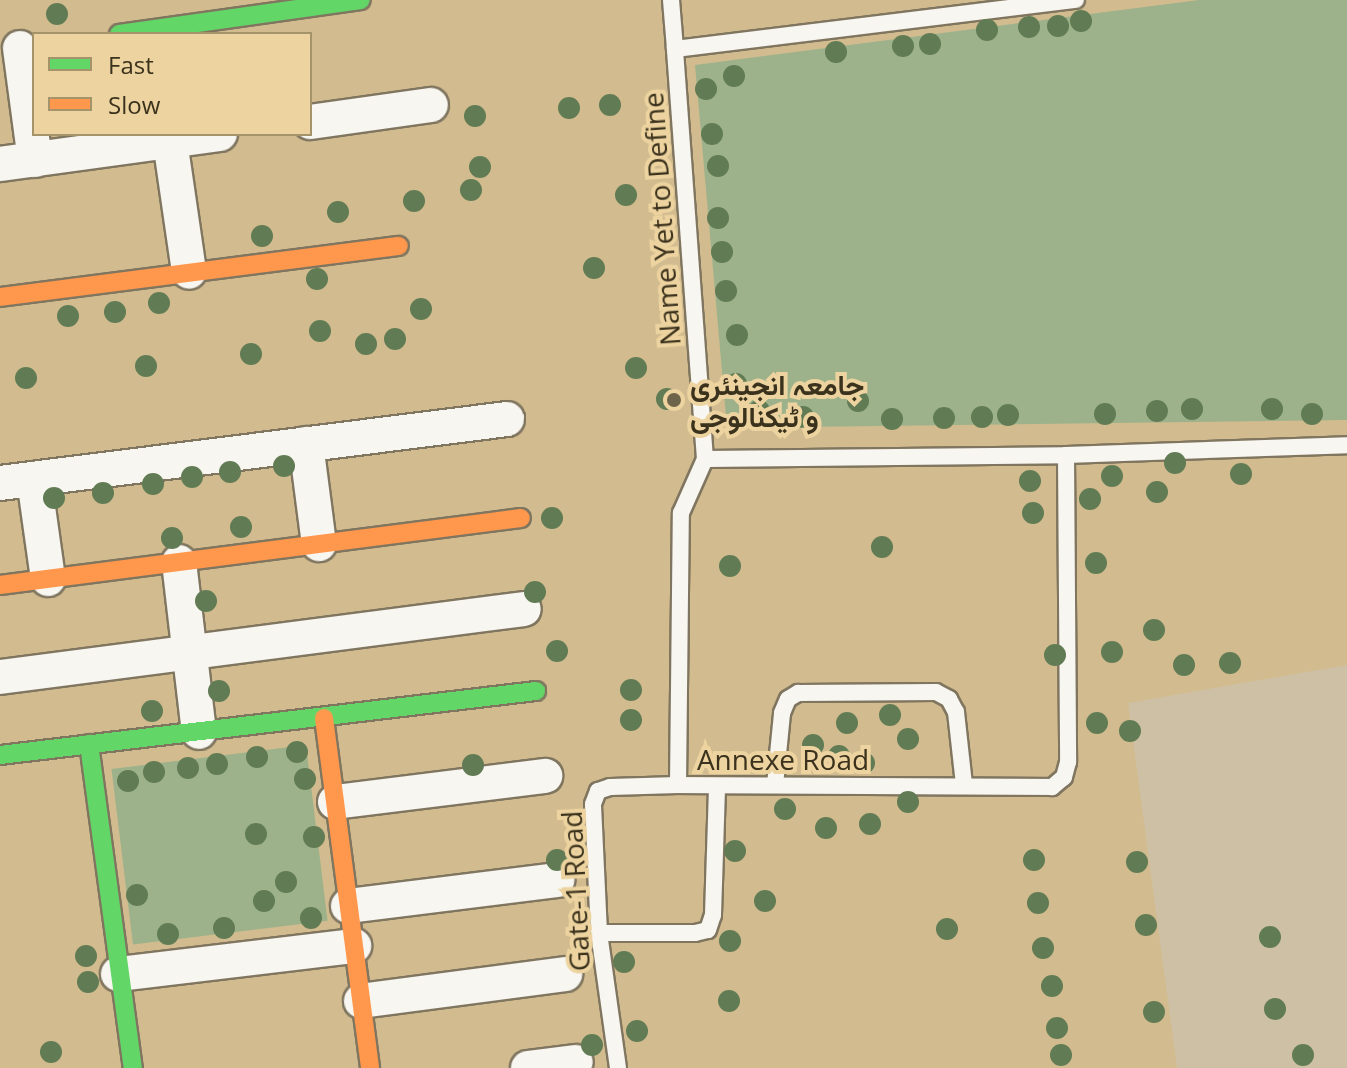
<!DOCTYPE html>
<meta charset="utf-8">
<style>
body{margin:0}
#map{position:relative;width:1347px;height:1068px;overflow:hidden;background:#cec0a4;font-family:"Open Sans",Vazirmatn,sans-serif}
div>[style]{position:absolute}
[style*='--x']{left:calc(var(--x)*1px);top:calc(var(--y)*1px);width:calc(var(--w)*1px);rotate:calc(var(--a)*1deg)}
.built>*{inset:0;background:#d2bc8f}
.green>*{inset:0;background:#9db28b;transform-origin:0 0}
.roads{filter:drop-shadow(2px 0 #807660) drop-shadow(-2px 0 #807660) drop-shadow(0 2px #807660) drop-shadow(0 -2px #807660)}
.lane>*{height:16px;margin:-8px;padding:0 8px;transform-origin:8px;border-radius:8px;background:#f8f6f1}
.street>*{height:34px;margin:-17px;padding:0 17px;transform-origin:17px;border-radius:17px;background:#f8f6f1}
.fast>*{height:18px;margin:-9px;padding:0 9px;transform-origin:9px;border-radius:9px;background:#63d668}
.slow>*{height:18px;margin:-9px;padding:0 9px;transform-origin:9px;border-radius:9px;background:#ff974d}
.trees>*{width:22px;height:22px;margin:-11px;border-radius:50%;background:#617c54}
.dots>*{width:22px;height:22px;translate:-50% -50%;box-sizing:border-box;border:4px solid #ecd39f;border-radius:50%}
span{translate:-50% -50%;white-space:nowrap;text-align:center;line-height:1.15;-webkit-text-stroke:8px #ecd39f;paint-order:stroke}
.street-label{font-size:28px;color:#3b321d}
.poi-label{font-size:28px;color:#3b321d;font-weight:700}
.left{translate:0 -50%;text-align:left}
.legend{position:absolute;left:32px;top:32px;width:280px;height:104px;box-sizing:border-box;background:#ecd39f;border:2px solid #a5936b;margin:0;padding:10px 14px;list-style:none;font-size:24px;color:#3b321d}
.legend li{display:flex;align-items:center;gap:16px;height:40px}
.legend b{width:40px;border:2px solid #a5936b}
</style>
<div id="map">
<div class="built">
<div style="clip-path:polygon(evenodd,0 0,1347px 0,1347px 665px,1128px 703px,1177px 1068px,0 1068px,0 0,34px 34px,310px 34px,310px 134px,34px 134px,34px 34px)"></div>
</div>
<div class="green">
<div style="clip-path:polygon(1199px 0,1347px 0,1347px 420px,727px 428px,695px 65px)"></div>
<div style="left:306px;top:745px;width:177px;height:196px;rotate:83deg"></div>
</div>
<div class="roads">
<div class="lane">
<div style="--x:671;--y:0;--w:49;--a:85.3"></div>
<div style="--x:1066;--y:455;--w:307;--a:89.6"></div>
<div style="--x:1068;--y:762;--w:16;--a:105"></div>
<div style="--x:1064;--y:777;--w:16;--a:140"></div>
<div style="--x:1052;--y:787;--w:374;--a:-179.7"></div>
<div style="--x:678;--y:785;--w:272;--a:-89.4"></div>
<div style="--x:681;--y:513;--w:59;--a:-66"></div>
<div style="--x:705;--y:459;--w:361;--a:-0.6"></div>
<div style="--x:1066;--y:455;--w:281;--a:-2"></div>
<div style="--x:705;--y:459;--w:411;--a:-94.2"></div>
<div style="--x:675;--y:49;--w:404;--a:-7"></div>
<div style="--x:775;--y:785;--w:72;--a:-84.4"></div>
<div style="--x:782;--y:713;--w:15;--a:-67"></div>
<div style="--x:788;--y:699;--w:12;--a:-31"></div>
<div style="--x:798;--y:693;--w:138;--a:-0.4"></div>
<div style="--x:936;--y:692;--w:15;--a:28"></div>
<div style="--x:949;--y:699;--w:15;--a:62"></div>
<div style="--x:956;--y:712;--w:73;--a:83.7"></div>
<div style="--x:599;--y:933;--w:96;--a:0"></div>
<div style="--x:695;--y:933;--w:13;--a:-13"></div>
<div style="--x:708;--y:930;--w:16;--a:-72"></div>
<div style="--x:713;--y:915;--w:129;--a:-88.2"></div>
<div style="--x:618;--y:1068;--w:136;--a:-98"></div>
<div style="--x:599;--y:933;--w:129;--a:-92.7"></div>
<div style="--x:593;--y:804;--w:14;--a:-69"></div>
<div style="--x:598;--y:791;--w:13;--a:-18"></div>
<div style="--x:610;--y:787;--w:68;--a:-1.7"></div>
</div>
<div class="street">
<div style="--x:20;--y:48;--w:113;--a:82.4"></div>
<div style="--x:310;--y:122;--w:122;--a:-8"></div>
<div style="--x:170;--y:141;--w:132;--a:81.7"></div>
<div style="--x:0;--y:164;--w:222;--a:-7.8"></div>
<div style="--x:306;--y:444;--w:101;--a:82.6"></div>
<div style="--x:34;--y:479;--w:101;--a:82"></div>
<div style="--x:0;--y:483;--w:511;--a:-7.19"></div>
<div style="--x:179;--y:562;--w:171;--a:83.3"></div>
<div style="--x:0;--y:677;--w:528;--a:-7.39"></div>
<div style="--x:335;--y:802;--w:212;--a:-7.1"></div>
<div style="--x:348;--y:906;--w:211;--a:-7.1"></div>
<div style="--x:118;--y:974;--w:238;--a:-6.8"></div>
<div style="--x:361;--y:1001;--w:206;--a:-7.5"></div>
<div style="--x:528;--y:1068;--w:48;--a:-7.1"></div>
</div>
<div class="fast">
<div style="--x:119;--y:34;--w:244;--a:-8"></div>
<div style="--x:89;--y:744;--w:327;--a:82.3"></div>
<div style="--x:0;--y:755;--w:540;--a:-6.81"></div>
</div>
<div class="slow">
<div style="--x:0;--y:297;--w:402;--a:-7.3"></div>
<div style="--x:0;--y:585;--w:525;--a:-7.33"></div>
<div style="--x:324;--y:718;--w:353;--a:82.5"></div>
</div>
</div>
<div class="trees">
<div style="left:57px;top:14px"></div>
<div style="left:1081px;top:21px"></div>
<div style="left:1058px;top:26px"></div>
<div style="left:1029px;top:27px"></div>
<div style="left:987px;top:30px"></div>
<div style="left:930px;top:44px"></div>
<div style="left:903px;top:46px"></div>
<div style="left:836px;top:52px"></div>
<div style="left:734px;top:76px"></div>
<div style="left:706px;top:89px"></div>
<div style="left:610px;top:105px"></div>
<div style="left:569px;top:108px"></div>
<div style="left:475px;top:116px"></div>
<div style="left:712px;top:134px"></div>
<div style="left:718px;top:166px"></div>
<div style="left:480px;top:167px"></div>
<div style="left:471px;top:190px"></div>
<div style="left:626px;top:195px"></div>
<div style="left:414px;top:201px"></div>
<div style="left:338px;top:212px"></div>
<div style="left:718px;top:218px"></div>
<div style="left:262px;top:236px"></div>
<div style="left:722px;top:252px"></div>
<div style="left:594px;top:268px"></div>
<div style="left:317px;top:279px"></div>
<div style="left:726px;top:291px"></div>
<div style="left:159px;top:303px"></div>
<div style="left:421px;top:309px"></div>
<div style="left:115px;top:312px"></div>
<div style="left:68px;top:316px"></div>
<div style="left:320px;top:331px"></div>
<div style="left:737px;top:335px"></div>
<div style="left:395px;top:339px"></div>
<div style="left:366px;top:344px"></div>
<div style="left:251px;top:354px"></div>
<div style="left:146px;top:366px"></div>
<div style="left:636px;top:368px"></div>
<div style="left:26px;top:378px"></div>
<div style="left:736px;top:384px"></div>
<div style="left:667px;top:399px"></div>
<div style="left:858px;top:401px"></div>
<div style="left:1192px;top:409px"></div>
<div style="left:1272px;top:409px"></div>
<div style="left:759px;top:411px"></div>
<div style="left:1157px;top:411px"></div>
<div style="left:1105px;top:414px"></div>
<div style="left:1312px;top:414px"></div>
<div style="left:1008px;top:415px"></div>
<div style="left:803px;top:417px"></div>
<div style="left:982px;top:417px"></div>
<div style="left:944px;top:418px"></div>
<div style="left:892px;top:419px"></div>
<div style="left:1175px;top:463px"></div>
<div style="left:284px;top:466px"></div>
<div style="left:230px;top:472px"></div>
<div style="left:1241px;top:474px"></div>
<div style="left:1112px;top:476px"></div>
<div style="left:192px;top:477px"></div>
<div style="left:1030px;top:481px"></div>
<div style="left:153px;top:484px"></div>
<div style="left:1157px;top:492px"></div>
<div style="left:103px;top:493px"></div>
<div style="left:54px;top:498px"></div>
<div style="left:1090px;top:499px"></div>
<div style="left:1033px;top:513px"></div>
<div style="left:552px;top:518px"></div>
<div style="left:241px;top:527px"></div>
<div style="left:172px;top:538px"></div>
<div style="left:882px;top:547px"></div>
<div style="left:1096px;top:563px"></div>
<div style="left:730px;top:566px"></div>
<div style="left:535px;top:592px"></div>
<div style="left:206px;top:601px"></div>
<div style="left:1154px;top:630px"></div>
<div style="left:557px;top:651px"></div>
<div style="left:1112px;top:652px"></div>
<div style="left:1055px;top:655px"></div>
<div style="left:1230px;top:663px"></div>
<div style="left:1184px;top:665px"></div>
<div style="left:631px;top:690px"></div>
<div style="left:219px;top:691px"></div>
<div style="left:152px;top:711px"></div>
<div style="left:890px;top:715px"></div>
<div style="left:631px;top:720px"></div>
<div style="left:847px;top:723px"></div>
<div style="left:1097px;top:723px"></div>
<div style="left:1130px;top:731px"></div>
<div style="left:908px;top:739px"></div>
<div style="left:813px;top:745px"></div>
<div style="left:297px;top:752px"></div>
<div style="left:839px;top:756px"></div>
<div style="left:257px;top:757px"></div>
<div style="left:864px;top:763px"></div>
<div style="left:217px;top:764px"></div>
<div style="left:473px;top:765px"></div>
<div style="left:188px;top:768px"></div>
<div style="left:154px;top:772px"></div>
<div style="left:305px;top:779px"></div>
<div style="left:128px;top:781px"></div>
<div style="left:908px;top:802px"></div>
<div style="left:785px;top:809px"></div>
<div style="left:870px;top:824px"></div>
<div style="left:826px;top:828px"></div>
<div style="left:256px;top:834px"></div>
<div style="left:314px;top:837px"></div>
<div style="left:735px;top:851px"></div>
<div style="left:557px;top:860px"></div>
<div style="left:1034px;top:860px"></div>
<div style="left:1137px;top:862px"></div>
<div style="left:286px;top:882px"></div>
<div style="left:137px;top:895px"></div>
<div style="left:264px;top:901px"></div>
<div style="left:765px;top:901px"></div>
<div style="left:1038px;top:903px"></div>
<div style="left:311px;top:918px"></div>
<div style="left:1146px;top:925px"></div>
<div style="left:224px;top:928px"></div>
<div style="left:947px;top:929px"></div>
<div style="left:168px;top:934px"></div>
<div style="left:1270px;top:937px"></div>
<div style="left:730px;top:941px"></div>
<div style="left:1043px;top:948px"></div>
<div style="left:86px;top:956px"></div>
<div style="left:624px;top:962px"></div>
<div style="left:88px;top:982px"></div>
<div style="left:1052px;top:986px"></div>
<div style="left:729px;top:1001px"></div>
<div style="left:1275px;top:1009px"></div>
<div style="left:1154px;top:1012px"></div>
<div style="left:1057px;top:1028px"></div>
<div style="left:637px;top:1031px"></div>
<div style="left:592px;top:1045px"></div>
<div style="left:51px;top:1052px"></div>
<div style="left:1061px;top:1055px"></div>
<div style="left:1303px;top:1055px"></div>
</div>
<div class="dots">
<div style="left:674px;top:400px;background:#6e644c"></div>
</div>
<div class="street-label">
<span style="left:661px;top:219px;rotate:-94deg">Name Yet to Define</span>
<span style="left:783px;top:759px">Annexe Road</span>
<span style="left:575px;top:891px;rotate:-93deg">Gate-1 Road</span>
</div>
<div class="poi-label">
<span class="left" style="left:690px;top:400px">جامعہ انجینئری<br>و ٹیکنالوجی</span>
</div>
<ul class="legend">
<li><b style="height:10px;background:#63d668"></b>Fast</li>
<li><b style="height:10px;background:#ff974d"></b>Slow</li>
</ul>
</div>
